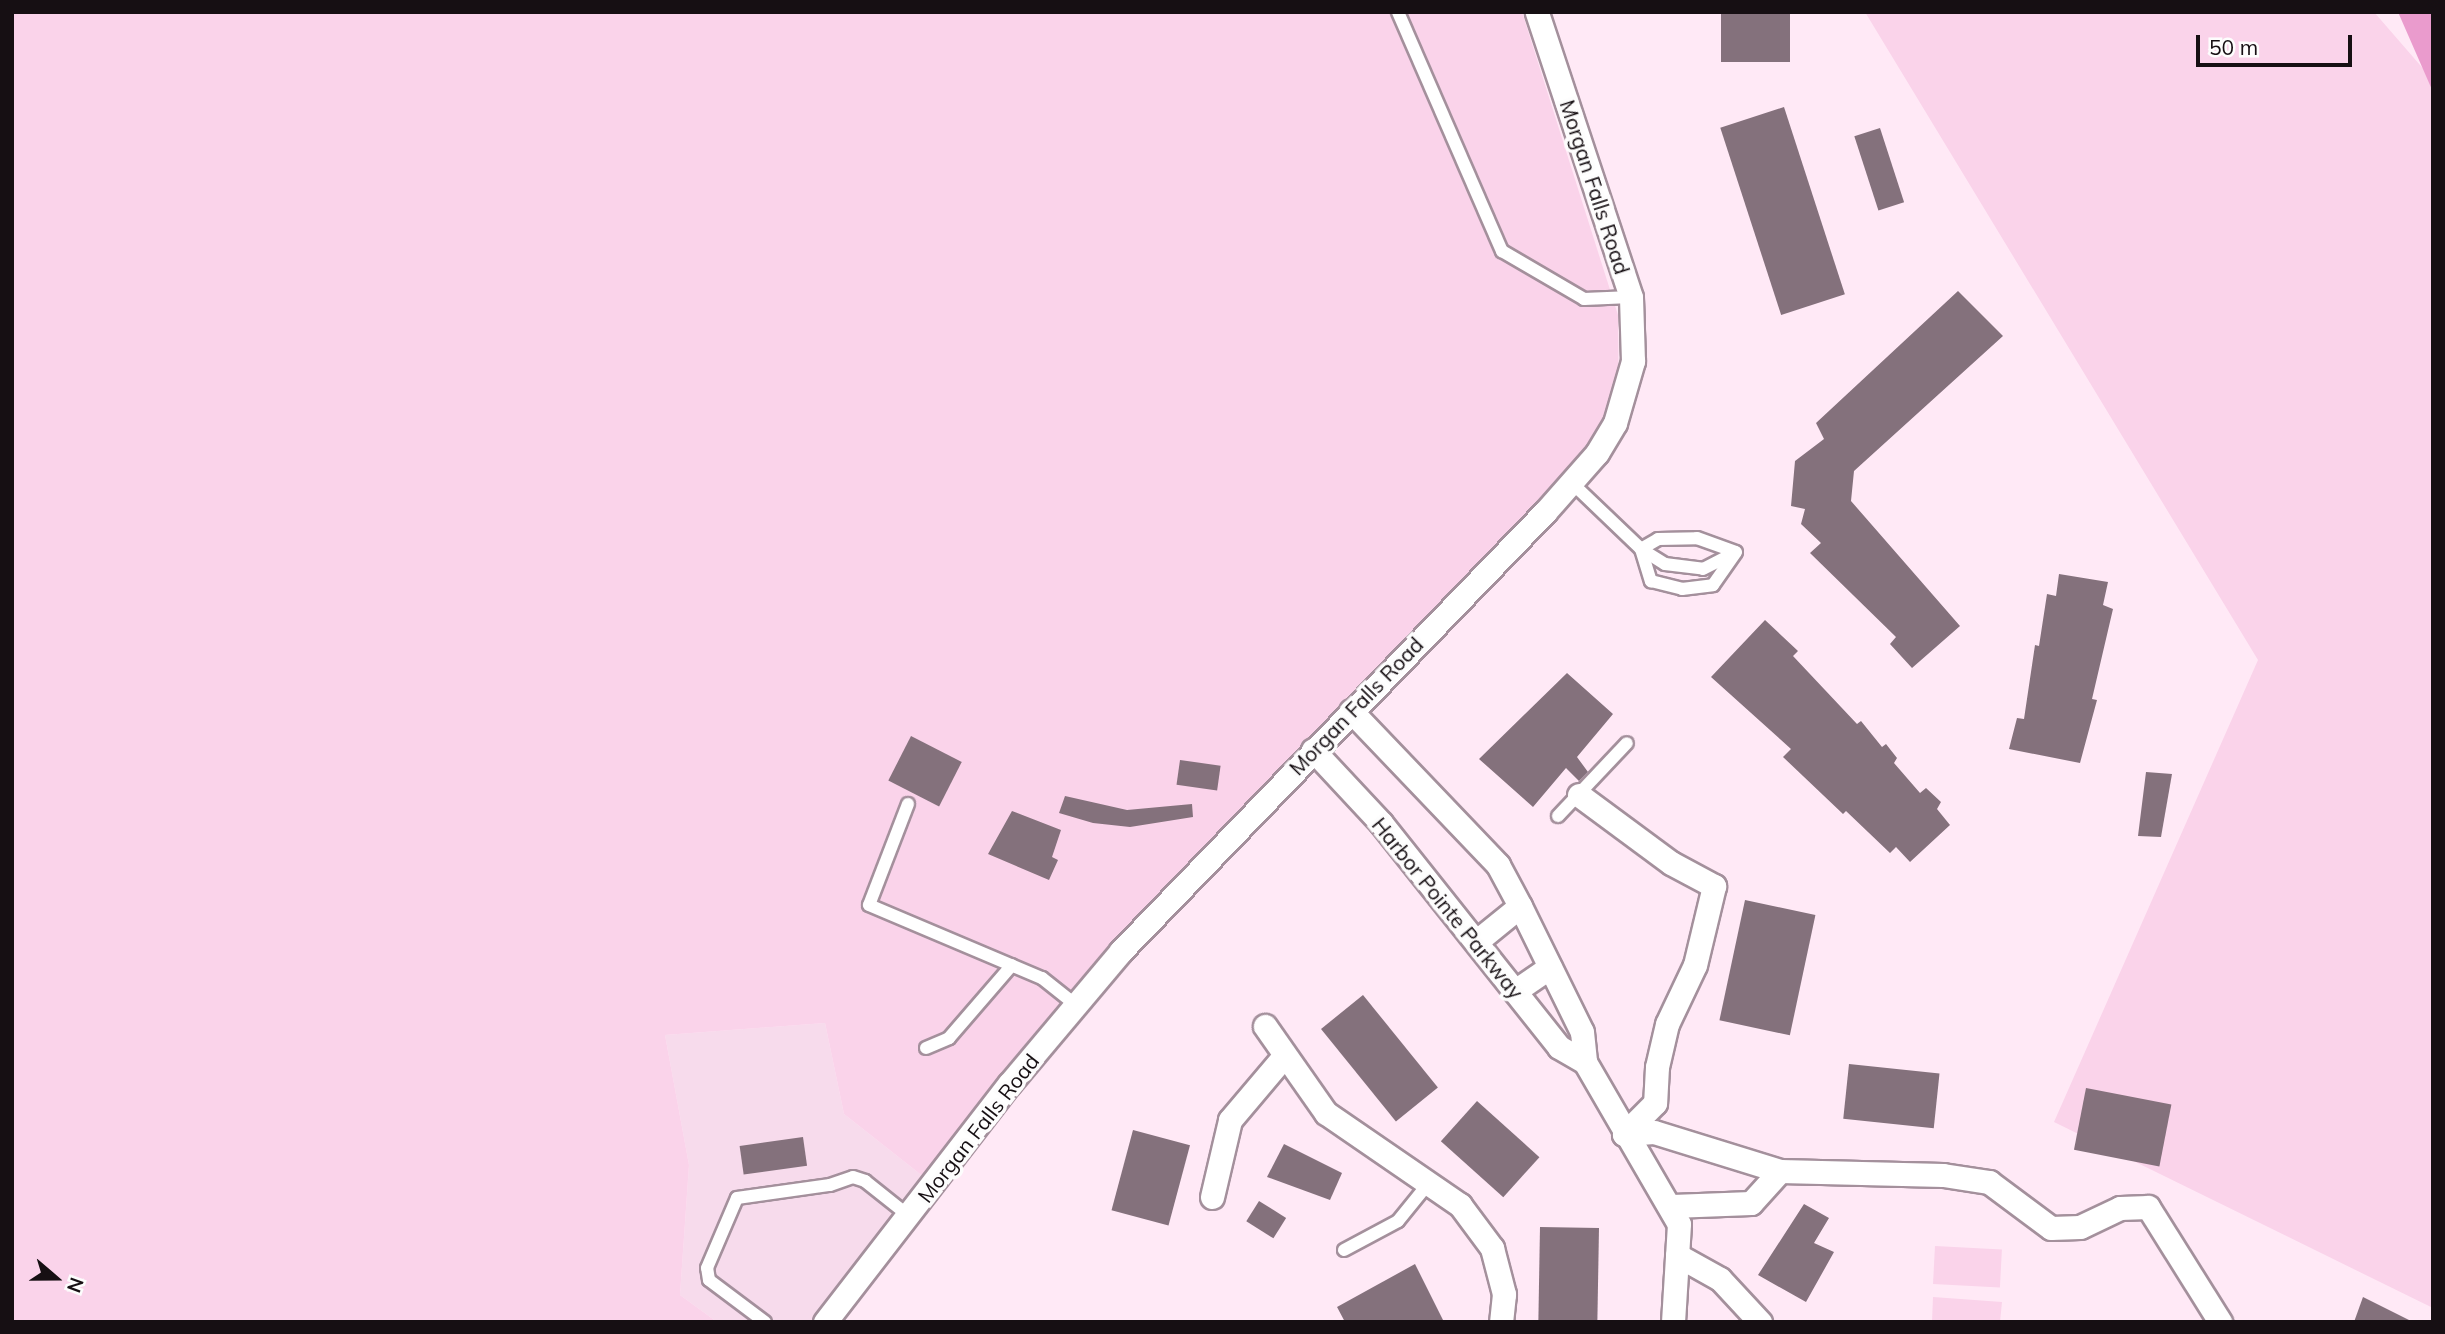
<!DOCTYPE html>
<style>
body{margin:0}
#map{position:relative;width:2445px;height:1334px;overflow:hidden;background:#ffe9f6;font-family:Mulish,sans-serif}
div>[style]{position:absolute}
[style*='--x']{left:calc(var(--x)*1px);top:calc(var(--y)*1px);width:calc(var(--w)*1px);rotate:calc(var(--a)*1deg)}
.built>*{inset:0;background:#f7dbec}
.green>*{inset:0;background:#fad3ea;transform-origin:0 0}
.water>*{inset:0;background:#ea9bcd}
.building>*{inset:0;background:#84717c;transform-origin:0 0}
.roads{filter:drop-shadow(2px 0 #a4909c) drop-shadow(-2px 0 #a4909c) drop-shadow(0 2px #a4909c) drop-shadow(0 -2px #a4909c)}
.service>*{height:12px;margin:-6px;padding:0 6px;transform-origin:6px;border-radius:6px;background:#fff}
.minor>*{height:23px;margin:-11.5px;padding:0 11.5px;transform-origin:11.5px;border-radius:11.5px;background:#fff}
span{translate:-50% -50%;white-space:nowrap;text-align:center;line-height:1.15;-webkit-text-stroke:7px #fdfdfd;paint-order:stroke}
.street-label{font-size:21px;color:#160f13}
.frame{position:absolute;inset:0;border:14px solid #160f13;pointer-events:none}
.north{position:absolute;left:21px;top:1243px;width:70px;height:70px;-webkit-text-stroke:5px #fdfdfd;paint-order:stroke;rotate:110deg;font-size:19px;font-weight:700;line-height:28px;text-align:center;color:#160f13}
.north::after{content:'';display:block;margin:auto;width:24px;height:32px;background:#160f13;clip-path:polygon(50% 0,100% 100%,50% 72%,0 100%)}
.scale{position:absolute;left:2196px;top:35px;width:156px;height:32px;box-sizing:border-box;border:4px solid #160f13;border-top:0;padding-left:9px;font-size:21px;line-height:24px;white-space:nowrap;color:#160f13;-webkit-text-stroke:5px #fdfdfd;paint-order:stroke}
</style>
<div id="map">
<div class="built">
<div style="clip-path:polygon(825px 1023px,844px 1114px,939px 1189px,836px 1322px,717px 1322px,680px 1295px,689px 1165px,665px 1035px)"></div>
</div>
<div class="green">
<div style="clip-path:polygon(12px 12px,1522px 12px,1618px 315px,1619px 431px,1206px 858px,939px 1189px,844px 1114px,825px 1023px,665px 1035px,689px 1165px,680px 1295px,717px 1322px,12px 1322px)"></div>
<div style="clip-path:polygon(1865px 12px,2374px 12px,2433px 80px,2433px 1308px,2054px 1122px,2258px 660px)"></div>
<div style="left:1935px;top:1246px;width:67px;height:38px;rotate:3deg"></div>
<div style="clip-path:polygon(1933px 1297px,2002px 1302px,2000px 1322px,1932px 1322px)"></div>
</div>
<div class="water">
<div style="clip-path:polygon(2398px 12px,2433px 12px,2433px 92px)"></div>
</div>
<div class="building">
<div style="left:1721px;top:12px;width:69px;height:50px"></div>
<div style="left:1784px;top:107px;width:197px;height:67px;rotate:72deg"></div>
<div style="left:1880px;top:128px;width:78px;height:27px;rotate:72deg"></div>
<div style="clip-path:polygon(1958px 291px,2003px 336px,1854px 471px,1851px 501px,1960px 626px,1912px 668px,1890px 644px,1896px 637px,1810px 553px,1821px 543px,1801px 524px,1805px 509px,1791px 506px,1795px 461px,1824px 439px,1816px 423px)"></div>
<div style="clip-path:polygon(2059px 574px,2108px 582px,2103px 605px,2113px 609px,2092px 699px,2097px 700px,2080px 763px,2009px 749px,2017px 718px,2024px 719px,2035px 645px,2039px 646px,2047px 594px,2056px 596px)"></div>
<div style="clip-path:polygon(1765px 620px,1798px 651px,1793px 656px,1857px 724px,1861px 721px,1882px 747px,1886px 744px,1897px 758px,1894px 763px,1920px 793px,1926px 788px,1941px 802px,1937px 809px,1950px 825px,1910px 862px,1896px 847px,1890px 853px,1846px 811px,1843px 814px,1783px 757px,1791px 749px,1711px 677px)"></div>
<div style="clip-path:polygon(1567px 673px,1613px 714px,1577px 757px,1588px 772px,1579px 781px,1566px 768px,1533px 807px,1479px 759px)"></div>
<div style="left:911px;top:736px;width:57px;height:50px;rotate:27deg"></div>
<div style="left:1180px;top:760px;width:41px;height:25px;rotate:8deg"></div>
<div style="clip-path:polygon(2146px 772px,2172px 774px,2161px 837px,2138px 836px)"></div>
<div style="clip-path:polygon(1065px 796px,1127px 810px,1192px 804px,1193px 817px,1130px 827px,1093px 823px,1059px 813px)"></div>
<div style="clip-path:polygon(1012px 811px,1061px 830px,1052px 857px,1058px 860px,1049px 880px,988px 854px)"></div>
<div style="left:1745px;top:900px;width:72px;height:123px;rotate:12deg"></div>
<div style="left:1363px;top:995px;width:119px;height:54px;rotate:51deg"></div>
<div style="left:1849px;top:1064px;width:91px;height:55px;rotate:6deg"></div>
<div style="left:2086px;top:1088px;width:87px;height:63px;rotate:11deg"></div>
<div style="left:1477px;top:1101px;width:84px;height:54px;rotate:42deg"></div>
<div style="left:1133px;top:1130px;width:59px;height:83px;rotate:15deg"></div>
<div style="left:803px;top:1137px;width:29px;height:64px;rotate:82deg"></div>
<div style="clip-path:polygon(1284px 1144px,1342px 1173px,1330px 1200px,1267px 1177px)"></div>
<div style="left:1259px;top:1201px;width:32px;height:24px;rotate:32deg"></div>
<div style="clip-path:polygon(1804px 1204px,1829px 1218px,1814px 1243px,1834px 1252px,1806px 1302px,1758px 1275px)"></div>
<div style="left:1540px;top:1227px;width:59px;height:95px;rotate:1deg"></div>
<div style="clip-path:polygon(1415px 1264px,1444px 1322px,1345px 1322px,1337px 1307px)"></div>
<div style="clip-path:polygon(2363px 1297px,2413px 1322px,2354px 1322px)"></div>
</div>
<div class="roads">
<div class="service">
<div style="--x:1398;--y:12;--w:261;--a:66.5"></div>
<div style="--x:1502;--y:251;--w:95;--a:30.3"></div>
<div style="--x:1584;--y:299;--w:47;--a:-2.4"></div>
<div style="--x:1572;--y:483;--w:95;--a:43.7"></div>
<div style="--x:1641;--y:549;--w:28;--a:32"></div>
<div style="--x:1665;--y:564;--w:38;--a:7"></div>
<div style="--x:1703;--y:569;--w:37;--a:-27"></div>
<div style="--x:1641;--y:549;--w:34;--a:73"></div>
<div style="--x:1651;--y:581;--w:32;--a:14"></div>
<div style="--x:1682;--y:589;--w:31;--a:-7"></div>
<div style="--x:1713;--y:585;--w:39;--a:-55"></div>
<div style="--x:1641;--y:549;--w:20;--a:-30"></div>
<div style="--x:1658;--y:539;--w:39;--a:-1"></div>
<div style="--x:1697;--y:538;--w:41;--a:19.7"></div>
<div style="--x:908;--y:804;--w:108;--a:111.1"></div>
<div style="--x:869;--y:905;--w:188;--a:22.9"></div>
<div style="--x:1042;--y:978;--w:43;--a:38.5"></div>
<div style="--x:1558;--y:816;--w:100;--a:-46.6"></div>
<div style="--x:926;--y:1048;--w:25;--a:-23"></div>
<div style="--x:949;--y:1038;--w:96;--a:-49.2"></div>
<div style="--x:1344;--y:1250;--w:61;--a:-28.2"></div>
<div style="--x:1398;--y:1221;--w:48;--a:-51"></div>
<div style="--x:765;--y:1322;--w:70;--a:-143.1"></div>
<div style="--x:709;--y:1280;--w:12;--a:-99"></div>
<div style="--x:707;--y:1268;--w:76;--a:-66.8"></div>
<div style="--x:737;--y:1198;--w:94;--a:-8"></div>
<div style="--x:830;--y:1185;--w:24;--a:-19"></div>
<div style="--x:853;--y:1177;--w:13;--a:18"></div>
<div style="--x:865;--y:1181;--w:56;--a:38.5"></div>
</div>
<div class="minor">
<div style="--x:1351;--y:711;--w:213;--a:46.3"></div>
<div style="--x:1498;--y:865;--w:47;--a:61.8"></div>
<div style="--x:1520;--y:906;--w:140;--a:63.8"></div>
<div style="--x:1582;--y:1032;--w:30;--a:84"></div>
<div style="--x:1585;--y:1062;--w:187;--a:59.9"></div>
<div style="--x:1679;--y:1224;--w:98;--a:93.5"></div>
<div style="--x:1313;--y:750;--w:100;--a:47"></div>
<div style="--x:1381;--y:823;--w:286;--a:51.5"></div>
<div style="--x:1559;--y:1047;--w:30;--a:30"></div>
<div style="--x:1579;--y:795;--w:114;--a:36.5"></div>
<div style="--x:1671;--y:863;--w:49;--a:28.1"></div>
<div style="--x:1714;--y:886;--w:81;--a:103.5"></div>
<div style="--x:1695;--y:965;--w:65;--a:115.4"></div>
<div style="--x:1667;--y:1024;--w:44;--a:103.1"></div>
<div style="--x:1657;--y:1067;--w:36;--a:93"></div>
<div style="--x:1655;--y:1103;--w:44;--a:135"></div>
<div style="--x:1477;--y:941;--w:55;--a:-39.1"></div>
<div style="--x:1515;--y:991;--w:42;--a:-34.4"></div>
<div style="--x:1265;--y:1026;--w:106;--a:55"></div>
<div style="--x:1326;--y:1113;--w:163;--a:34.5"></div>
<div style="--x:1460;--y:1205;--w:54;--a:53.3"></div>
<div style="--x:1492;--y:1248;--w:48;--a:75.4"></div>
<div style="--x:1504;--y:1294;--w:28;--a:96"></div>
<div style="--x:1624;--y:1134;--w:30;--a:-4"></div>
<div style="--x:1654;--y:1132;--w:132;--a:17.2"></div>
<div style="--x:1780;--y:1171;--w:163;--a:1.4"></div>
<div style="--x:1943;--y:1175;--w:47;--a:8.7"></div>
<div style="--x:1989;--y:1182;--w:77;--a:36.6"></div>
<div style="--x:2051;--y:1228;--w:29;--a:-2"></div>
<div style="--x:2080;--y:1227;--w:44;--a:-25.4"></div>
<div style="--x:2120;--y:1208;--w:28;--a:-2"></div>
<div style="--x:2148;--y:1207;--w:136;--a:57.9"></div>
<div style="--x:1212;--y:1197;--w:79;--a:-76.8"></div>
<div style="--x:1230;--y:1120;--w:84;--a:-49.8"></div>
<div style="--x:1672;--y:1206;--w:79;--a:-2.2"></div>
<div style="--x:1751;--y:1203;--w:43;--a:-47.8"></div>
<div style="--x:1677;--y:1255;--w:49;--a:29.2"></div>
<div style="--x:1720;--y:1279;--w:59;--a:47.1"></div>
<div style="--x:825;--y:1322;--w:302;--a:-52.3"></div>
<div style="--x:1010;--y:1083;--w:172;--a:-49.9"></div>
<div style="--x:1121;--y:951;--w:610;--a:-46"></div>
<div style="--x:1545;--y:512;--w:79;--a:-48.6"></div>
<div style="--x:1597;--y:453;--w:35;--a:-59"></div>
<div style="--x:1615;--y:423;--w:65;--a:-73.8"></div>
<div style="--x:1633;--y:361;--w:64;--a:-91.8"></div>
<div style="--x:1631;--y:297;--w:300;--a:-108.3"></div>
</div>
</div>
<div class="street-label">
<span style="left:1595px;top:187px;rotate:72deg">Morgan Falls Road</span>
<span style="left:1356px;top:706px;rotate:-46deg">Morgan Falls Road</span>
<span style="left:1448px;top:908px;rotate:51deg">Harbor Pointe Parkway</span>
<span style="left:978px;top:1128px;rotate:-52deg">Morgan Falls Road</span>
</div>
<div class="frame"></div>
<div class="north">N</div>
<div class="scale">50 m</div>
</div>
